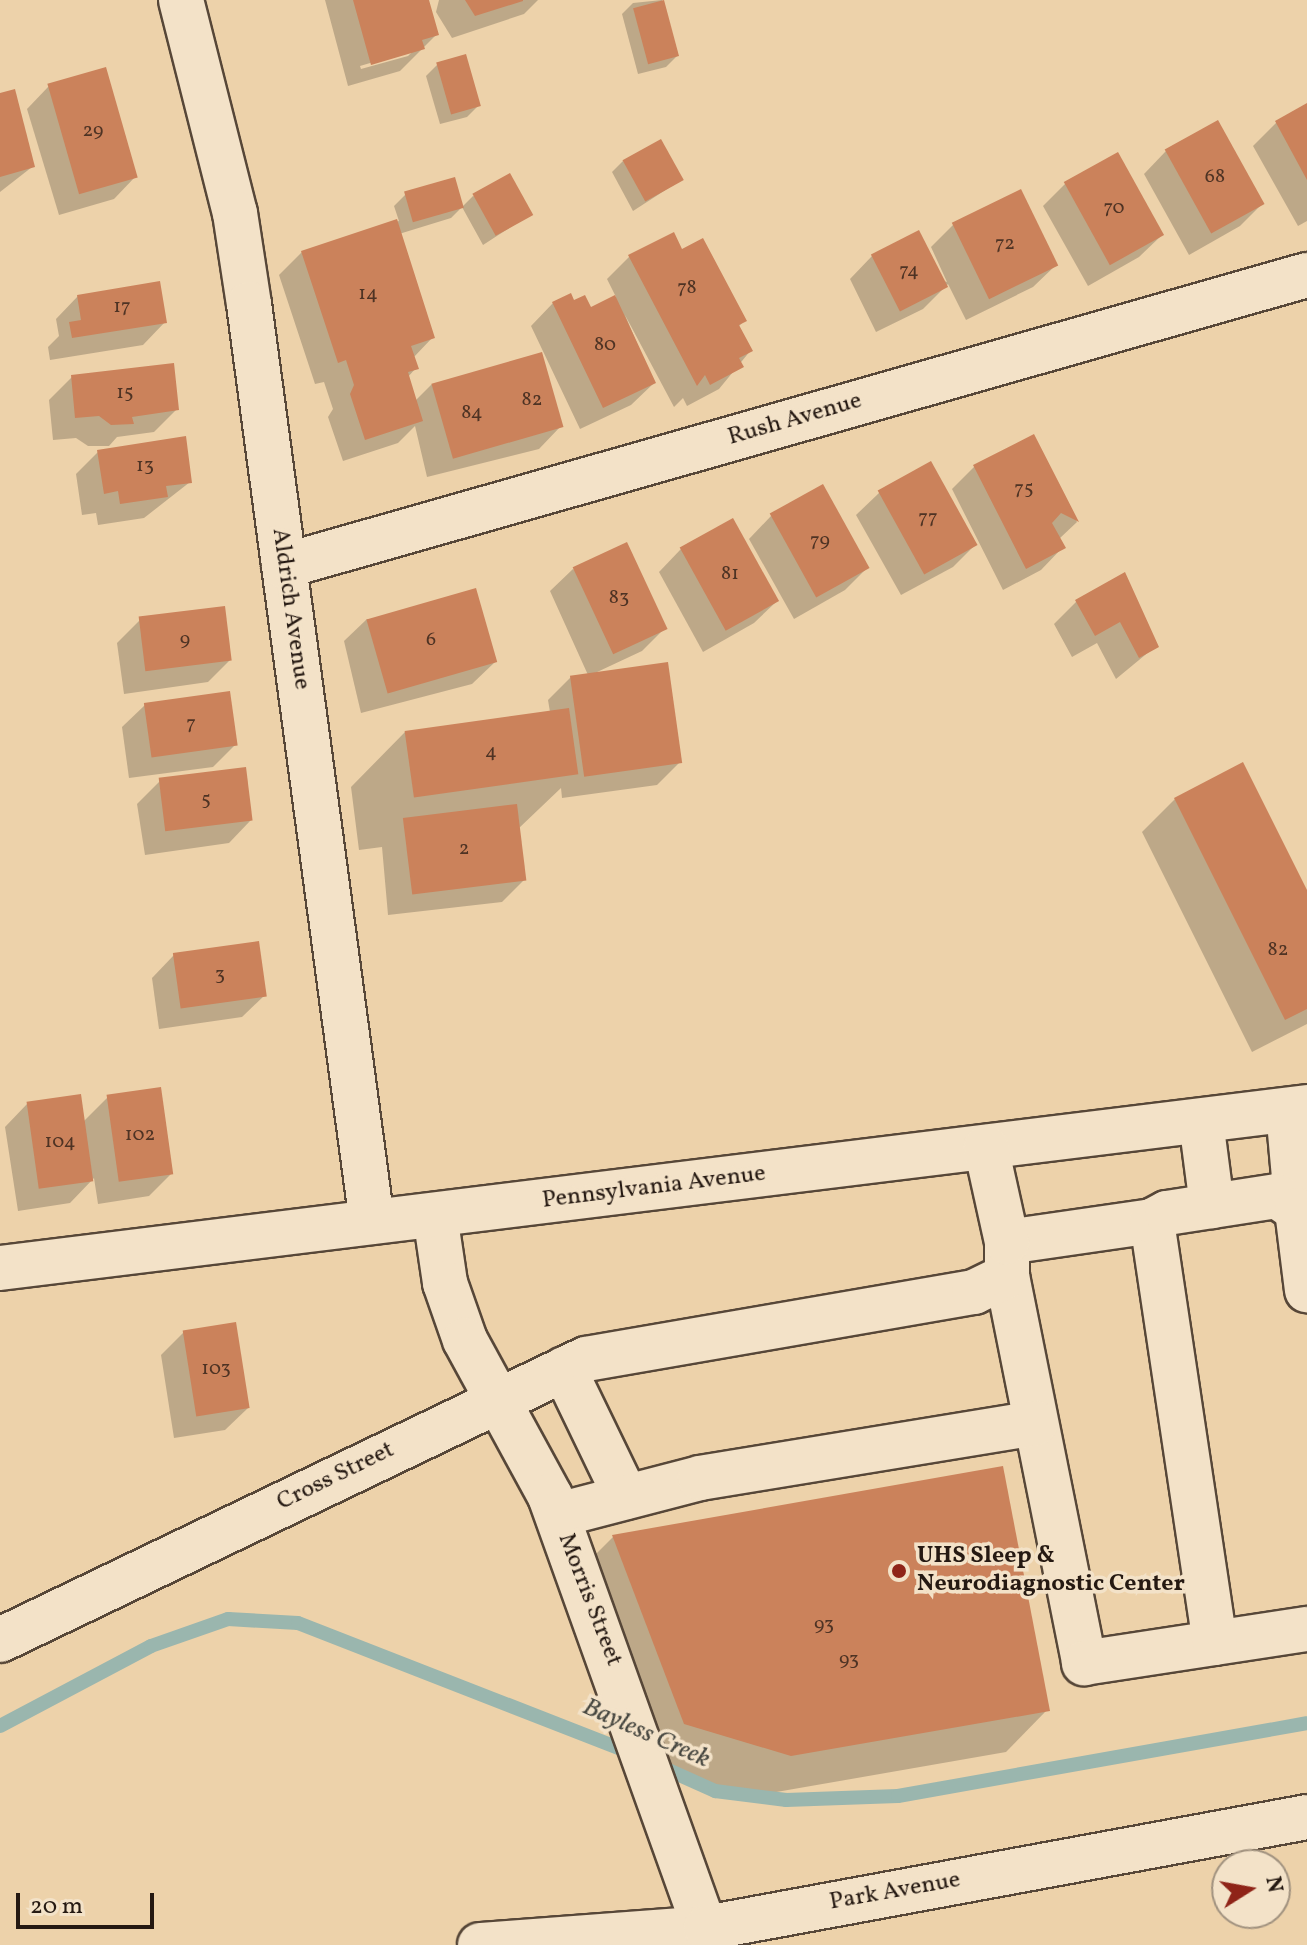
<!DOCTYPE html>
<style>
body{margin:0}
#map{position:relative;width:1307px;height:1945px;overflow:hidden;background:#edd2aa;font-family:Vollkorn,serif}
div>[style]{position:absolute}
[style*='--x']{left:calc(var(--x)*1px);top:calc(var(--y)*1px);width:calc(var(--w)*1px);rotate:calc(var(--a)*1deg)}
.shadow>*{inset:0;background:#0003}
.stream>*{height:14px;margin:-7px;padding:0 7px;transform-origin:7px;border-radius:7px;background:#9ab6ae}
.building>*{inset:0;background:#cb825b;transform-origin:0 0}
.roads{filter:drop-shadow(2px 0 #574738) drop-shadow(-2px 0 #574738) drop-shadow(0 2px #574738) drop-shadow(0 -2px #574738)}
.minor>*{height:44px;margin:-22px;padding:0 22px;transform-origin:22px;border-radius:22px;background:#f3e2c8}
.dots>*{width:22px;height:22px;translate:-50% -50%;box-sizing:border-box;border:4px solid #f3e2c8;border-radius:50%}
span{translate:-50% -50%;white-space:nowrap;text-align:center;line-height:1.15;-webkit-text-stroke:7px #f3e2c8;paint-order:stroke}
.number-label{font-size:20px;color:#4e3324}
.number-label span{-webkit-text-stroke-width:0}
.street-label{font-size:24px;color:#251912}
.poi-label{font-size:24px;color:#251912;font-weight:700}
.left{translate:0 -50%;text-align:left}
.water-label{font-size:26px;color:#484841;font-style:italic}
.north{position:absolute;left:1211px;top:1849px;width:80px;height:80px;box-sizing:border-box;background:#f3e2c8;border:2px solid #a1927f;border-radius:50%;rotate:79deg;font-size:22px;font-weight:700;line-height:32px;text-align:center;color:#251912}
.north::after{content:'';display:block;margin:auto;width:28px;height:36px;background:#8f2418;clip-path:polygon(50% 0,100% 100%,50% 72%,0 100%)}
.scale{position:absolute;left:16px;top:1893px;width:138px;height:36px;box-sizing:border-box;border:4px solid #251912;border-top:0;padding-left:10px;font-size:24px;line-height:28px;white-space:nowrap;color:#251912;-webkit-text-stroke:6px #f3e2c8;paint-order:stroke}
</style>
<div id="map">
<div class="shadow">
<div style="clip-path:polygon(evenodd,325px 0,427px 0,436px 35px,400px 71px,348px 86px,325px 0,414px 50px,408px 56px,361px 69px,360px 66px,414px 50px)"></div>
<div style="clip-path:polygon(439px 0,538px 0,524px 14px,452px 38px,436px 12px)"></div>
<div style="clip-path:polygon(662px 0,677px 56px,666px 67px,638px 74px,622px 14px,633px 3px)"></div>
<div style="clip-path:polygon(437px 65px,478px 106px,467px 117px,440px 124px,426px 76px)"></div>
<div style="clip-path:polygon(49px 86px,136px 176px,114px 199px,59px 215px,27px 109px)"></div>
<div style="clip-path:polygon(0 95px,32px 167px,0 192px)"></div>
<div style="clip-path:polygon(1307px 106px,1307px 221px,1298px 226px,1253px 146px,1276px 123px)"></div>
<div style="clip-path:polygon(1166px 151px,1262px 204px,1240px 226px,1189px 255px,1144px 174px)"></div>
<div style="clip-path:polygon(623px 161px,681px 180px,633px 211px,612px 172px)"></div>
<div style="clip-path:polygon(1066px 183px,1162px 235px,1139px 257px,1088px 286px,1043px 206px)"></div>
<div style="clip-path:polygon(405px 195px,462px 207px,473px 196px,531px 214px,483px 245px,462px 207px,451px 218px,399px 234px,433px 337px,413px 358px,416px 368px,407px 378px,415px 401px,432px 384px,561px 426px,539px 449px,427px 477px,415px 426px,398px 443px,343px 461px,328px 417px,333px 409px,324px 382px,315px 384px,279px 275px,302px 252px,399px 221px,394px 206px)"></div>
<div style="clip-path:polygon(953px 225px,1056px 265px,1033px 287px,966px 320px,948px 284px,923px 309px,876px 332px,850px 279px,872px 256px,947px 282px,931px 247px)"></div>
<div style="clip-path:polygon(682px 252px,744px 321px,738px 327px,751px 350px,719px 389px,687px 406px,683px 398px,674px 407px,625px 315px,654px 383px,631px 405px,580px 429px,531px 326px,553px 303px,590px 310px,616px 297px,607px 279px,629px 257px)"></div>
<div style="clip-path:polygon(78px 296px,165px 322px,143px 345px,50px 360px,48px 347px,59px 336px,56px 319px)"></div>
<div style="clip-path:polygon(72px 377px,177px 409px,154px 432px,117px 437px,109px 446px,88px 446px,76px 438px,53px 440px,49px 400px)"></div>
<div style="clip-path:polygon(1033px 437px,1077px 522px,1059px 539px,1063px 547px,1041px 570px,1003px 590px,952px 489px,974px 467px)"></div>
<div style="clip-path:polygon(98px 452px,190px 482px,144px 518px,98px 525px,96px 513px,82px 515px,76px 474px)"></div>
<div style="clip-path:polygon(930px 464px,975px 545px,953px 567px,901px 595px,856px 515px,879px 493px)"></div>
<div style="clip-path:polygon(771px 516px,867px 568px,845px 590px,794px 619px,749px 539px)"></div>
<div style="clip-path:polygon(681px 549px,777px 601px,754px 623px,703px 652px,659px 572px)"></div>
<div style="clip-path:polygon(573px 569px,664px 629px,642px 651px,595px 673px,680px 762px,657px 785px,562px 798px,561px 788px,518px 829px,525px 879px,502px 902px,388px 915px,382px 847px,359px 850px,351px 787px,405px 732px,550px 712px,548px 700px,571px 677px,588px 675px,550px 591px)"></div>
<div style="clip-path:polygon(1124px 575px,1156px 646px,1116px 679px,1097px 643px,1072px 657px,1054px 624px,1076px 602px)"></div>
<div style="clip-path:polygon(367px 619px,495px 662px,472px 684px,361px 713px,344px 641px)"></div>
<div style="clip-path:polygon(140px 620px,230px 660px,208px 682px,124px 694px,117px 643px)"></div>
<div style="clip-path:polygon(145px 705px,236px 744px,213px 767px,129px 778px,122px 727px)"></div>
<div style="clip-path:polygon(160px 781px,251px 820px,229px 843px,145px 855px,137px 804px)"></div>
<div style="clip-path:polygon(1175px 799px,1307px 894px,1307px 1024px,1252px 1052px,1142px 832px)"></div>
<div style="clip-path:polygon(174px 955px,265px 995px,242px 1017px,159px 1029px,152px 978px)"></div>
<div style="clip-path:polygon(108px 1097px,172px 1173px,149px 1196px,98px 1204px,94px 1178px,70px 1203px,18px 1211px,5px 1127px,27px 1104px,83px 1122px)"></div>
<div style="clip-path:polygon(184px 1332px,248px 1408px,225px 1430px,174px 1438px,161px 1355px)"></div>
<div style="clip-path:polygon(1001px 1469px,1047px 1710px,1006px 1752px,748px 1797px,643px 1765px,571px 1579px,613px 1537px)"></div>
</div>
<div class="stream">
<div style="--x:0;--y:1726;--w:171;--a:-27.9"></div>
<div style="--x:151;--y:1646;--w:82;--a:-19.3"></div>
<div style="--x:228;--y:1619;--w:70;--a:3.3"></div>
<div style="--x:298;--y:1623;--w:357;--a:21.3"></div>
<div style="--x:657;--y:1765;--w:64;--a:24.1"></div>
<div style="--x:715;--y:1791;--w:72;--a:7.2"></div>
<div style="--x:786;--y:1800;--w:112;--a:-2"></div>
<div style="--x:898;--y:1796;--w:415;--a:-10.1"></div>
</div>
<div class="building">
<div style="clip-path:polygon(353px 0,429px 0,439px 35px,422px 40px,425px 49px,371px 65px)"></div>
<div style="clip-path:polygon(465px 0,523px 0,523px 1px,475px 16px)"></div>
<div style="left:664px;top:0;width:58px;height:32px;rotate:75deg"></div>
<div style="left:466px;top:54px;width:54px;height:31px;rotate:74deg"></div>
<div style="left:106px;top:67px;width:115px;height:61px;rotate:74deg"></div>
<div style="clip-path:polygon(15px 89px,35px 167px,0 177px,0 93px)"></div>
<div style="clip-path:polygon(1307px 103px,1307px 180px,1275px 121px)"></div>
<div style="left:1218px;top:120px;width:96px;height:61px;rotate:61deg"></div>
<div style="left:661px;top:139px;width:47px;height:44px;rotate:61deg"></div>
<div style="left:1118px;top:152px;width:95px;height:62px;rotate:61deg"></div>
<div style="left:510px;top:173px;width:48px;height:43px;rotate:61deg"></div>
<div style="left:455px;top:177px;width:32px;height:53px;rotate:74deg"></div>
<div style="left:1021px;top:189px;width:85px;height:77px;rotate:64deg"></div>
<div style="clip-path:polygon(397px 219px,435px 338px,411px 346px,419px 369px,408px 372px,423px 421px,365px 440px,350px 394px,354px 385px,346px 360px,338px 363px,301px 251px)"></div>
<div style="left:919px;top:230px;width:64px;height:54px;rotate:63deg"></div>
<div style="clip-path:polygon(674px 232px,682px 249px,703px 238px,747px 321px,739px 325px,753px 351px,739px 358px,744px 367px,710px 385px,705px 375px,697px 386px,628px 255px)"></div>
<div style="clip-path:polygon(160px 281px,167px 323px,72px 338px,69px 322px,81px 320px,77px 295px)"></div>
<div style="clip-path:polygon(571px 293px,574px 300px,585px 295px,591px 307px,615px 295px,656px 383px,603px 408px,552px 302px)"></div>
<div style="left:542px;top:352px;width:78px;height:115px;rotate:74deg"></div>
<div style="clip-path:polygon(174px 363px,179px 410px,132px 417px,134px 424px,111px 425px,99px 416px,75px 418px,71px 375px)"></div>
<div style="clip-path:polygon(1034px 434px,1079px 522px,1061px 513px,1052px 523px,1066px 548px,1026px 569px,973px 465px)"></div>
<div style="clip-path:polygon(186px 436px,192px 483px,166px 486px,168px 497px,120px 504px,118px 491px,104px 494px,97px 450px)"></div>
<div style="left:931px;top:461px;width:96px;height:61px;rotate:61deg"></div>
<div style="left:823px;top:484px;width:96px;height:61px;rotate:61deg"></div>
<div style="left:733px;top:518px;width:95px;height:61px;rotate:61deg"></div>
<div style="left:627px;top:542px;width:96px;height:60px;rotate:65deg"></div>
<div style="clip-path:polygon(1125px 572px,1159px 647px,1139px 658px,1120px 622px,1095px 636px,1075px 600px)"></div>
<div style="left:476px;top:588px;width:77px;height:114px;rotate:74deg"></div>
<div style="left:225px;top:606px;width:55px;height:87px;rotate:83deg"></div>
<div style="left:668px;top:662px;width:102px;height:99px;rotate:82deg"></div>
<div style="left:230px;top:691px;width:55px;height:87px;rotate:82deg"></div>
<div style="left:569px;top:708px;width:67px;height:166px;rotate:82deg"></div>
<div style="clip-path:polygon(1243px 762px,1307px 890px,1307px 1009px,1285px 1020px,1174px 798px)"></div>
<div style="left:246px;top:767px;width:54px;height:88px;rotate:83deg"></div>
<div style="left:517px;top:804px;width:77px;height:115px;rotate:83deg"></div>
<div style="left:259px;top:941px;width:56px;height:87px;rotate:82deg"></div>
<div style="left:161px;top:1087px;width:88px;height:55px;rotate:82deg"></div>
<div style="left:81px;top:1094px;width:88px;height:55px;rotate:82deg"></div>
<div style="left:236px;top:1322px;width:87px;height:54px;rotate:81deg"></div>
<div style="clip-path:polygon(1003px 1466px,1050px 1711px,791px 1756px,684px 1724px,612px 1535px)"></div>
</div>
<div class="roads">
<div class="minor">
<div style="--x:181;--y:0;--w:220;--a:75.8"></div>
<div style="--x:235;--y:213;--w:92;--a:81.3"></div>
<div style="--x:249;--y:304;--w:926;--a:82.37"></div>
<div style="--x:284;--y:566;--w:1064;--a:-15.88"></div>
<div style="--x:1288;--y:1110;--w:100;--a:84.9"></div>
<div style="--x:1201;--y:1121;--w:86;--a:82.6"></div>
<div style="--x:435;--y:1215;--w:69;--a:81.6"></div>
<div style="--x:445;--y:1283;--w:60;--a:70.7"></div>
<div style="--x:465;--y:1340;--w:178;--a:61.4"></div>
<div style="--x:550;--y:1496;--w:477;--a:70.3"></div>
<div style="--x:1007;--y:1242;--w:147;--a:-8.2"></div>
<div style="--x:0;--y:1268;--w:1317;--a:-7.02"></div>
<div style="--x:1007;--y:1276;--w:395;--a:78.7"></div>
<div style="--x:1084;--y:1663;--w:226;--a:-8.7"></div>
<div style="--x:564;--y:1369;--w:142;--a:64.2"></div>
<div style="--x:558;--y:1515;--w:147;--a:-14.6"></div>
<div style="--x:700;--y:1478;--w:340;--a:-9.3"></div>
<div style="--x:0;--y:1640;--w:650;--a:-25.62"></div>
<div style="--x:586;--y:1359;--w:394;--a:-9.8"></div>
<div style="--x:974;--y:1292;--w:37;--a:-26"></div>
<div style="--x:1007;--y:1276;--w:34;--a:-90"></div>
<div style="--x:1007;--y:1242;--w:97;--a:-102.5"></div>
<div style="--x:1215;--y:1643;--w:427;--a:-98.5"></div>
<div style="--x:1152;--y:1221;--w:17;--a:-28"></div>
<div style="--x:1167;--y:1213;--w:111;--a:-8.8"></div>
<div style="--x:1277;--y:1196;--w:24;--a:35"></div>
<div style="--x:1297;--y:1210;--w:81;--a:82.9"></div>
<div style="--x:480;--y:1945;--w:227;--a:-4.3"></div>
<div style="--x:706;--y:1928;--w:611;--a:-10.46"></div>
</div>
</div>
<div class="dots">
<div style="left:899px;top:1571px;background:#8f2418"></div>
</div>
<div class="number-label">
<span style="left:93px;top:131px">29</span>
<span style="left:1215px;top:177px">68</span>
<span style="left:1114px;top:208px">70</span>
<span style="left:1005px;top:244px">72</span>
<span style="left:909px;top:271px">74</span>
<span style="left:687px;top:288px">78</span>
<span style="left:368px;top:294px">14</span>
<span style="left:122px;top:307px">17</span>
<span style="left:605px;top:345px">80</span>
<span style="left:125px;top:393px">15</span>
<span style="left:532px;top:400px">82</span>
<span style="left:472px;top:413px">84</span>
<span style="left:145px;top:466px">13</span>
<span style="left:1024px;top:489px">75</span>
<span style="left:928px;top:518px">77</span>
<span style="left:820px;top:541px">79</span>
<span style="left:730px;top:574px">81</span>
<span style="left:619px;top:598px">83</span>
<span style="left:185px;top:640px">9</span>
<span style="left:431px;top:640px">6</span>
<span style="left:191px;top:724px">7</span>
<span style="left:491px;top:752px">4</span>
<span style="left:206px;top:800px">5</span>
<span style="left:464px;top:849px">2</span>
<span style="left:1278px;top:950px">82</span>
<span style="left:220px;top:975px">3</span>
<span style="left:140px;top:1135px">102</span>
<span style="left:60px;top:1142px">104</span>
<span style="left:216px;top:1369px">103</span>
<span style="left:824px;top:1625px">93</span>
<span style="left:849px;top:1660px">93</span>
</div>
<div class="street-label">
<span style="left:795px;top:420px;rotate:-16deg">Rush Avenue</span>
<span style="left:290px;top:609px;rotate:82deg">Aldrich Avenue</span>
<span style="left:654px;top:1188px;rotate:-7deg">Pennsylvania Avenue</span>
<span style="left:336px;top:1477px;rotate:-26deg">Cross Street</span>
<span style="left:589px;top:1600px;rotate:69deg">Morris Street</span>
<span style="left:895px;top:1892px;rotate:-10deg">Park Avenue</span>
</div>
<div class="poi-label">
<span class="left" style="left:917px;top:1571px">UHS Sleep &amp;<br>Neurodiagnostic Center</span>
</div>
<div class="water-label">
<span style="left:646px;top:1734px;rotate:24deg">Bayless Creek</span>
</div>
<div class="north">N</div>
<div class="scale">20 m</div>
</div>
